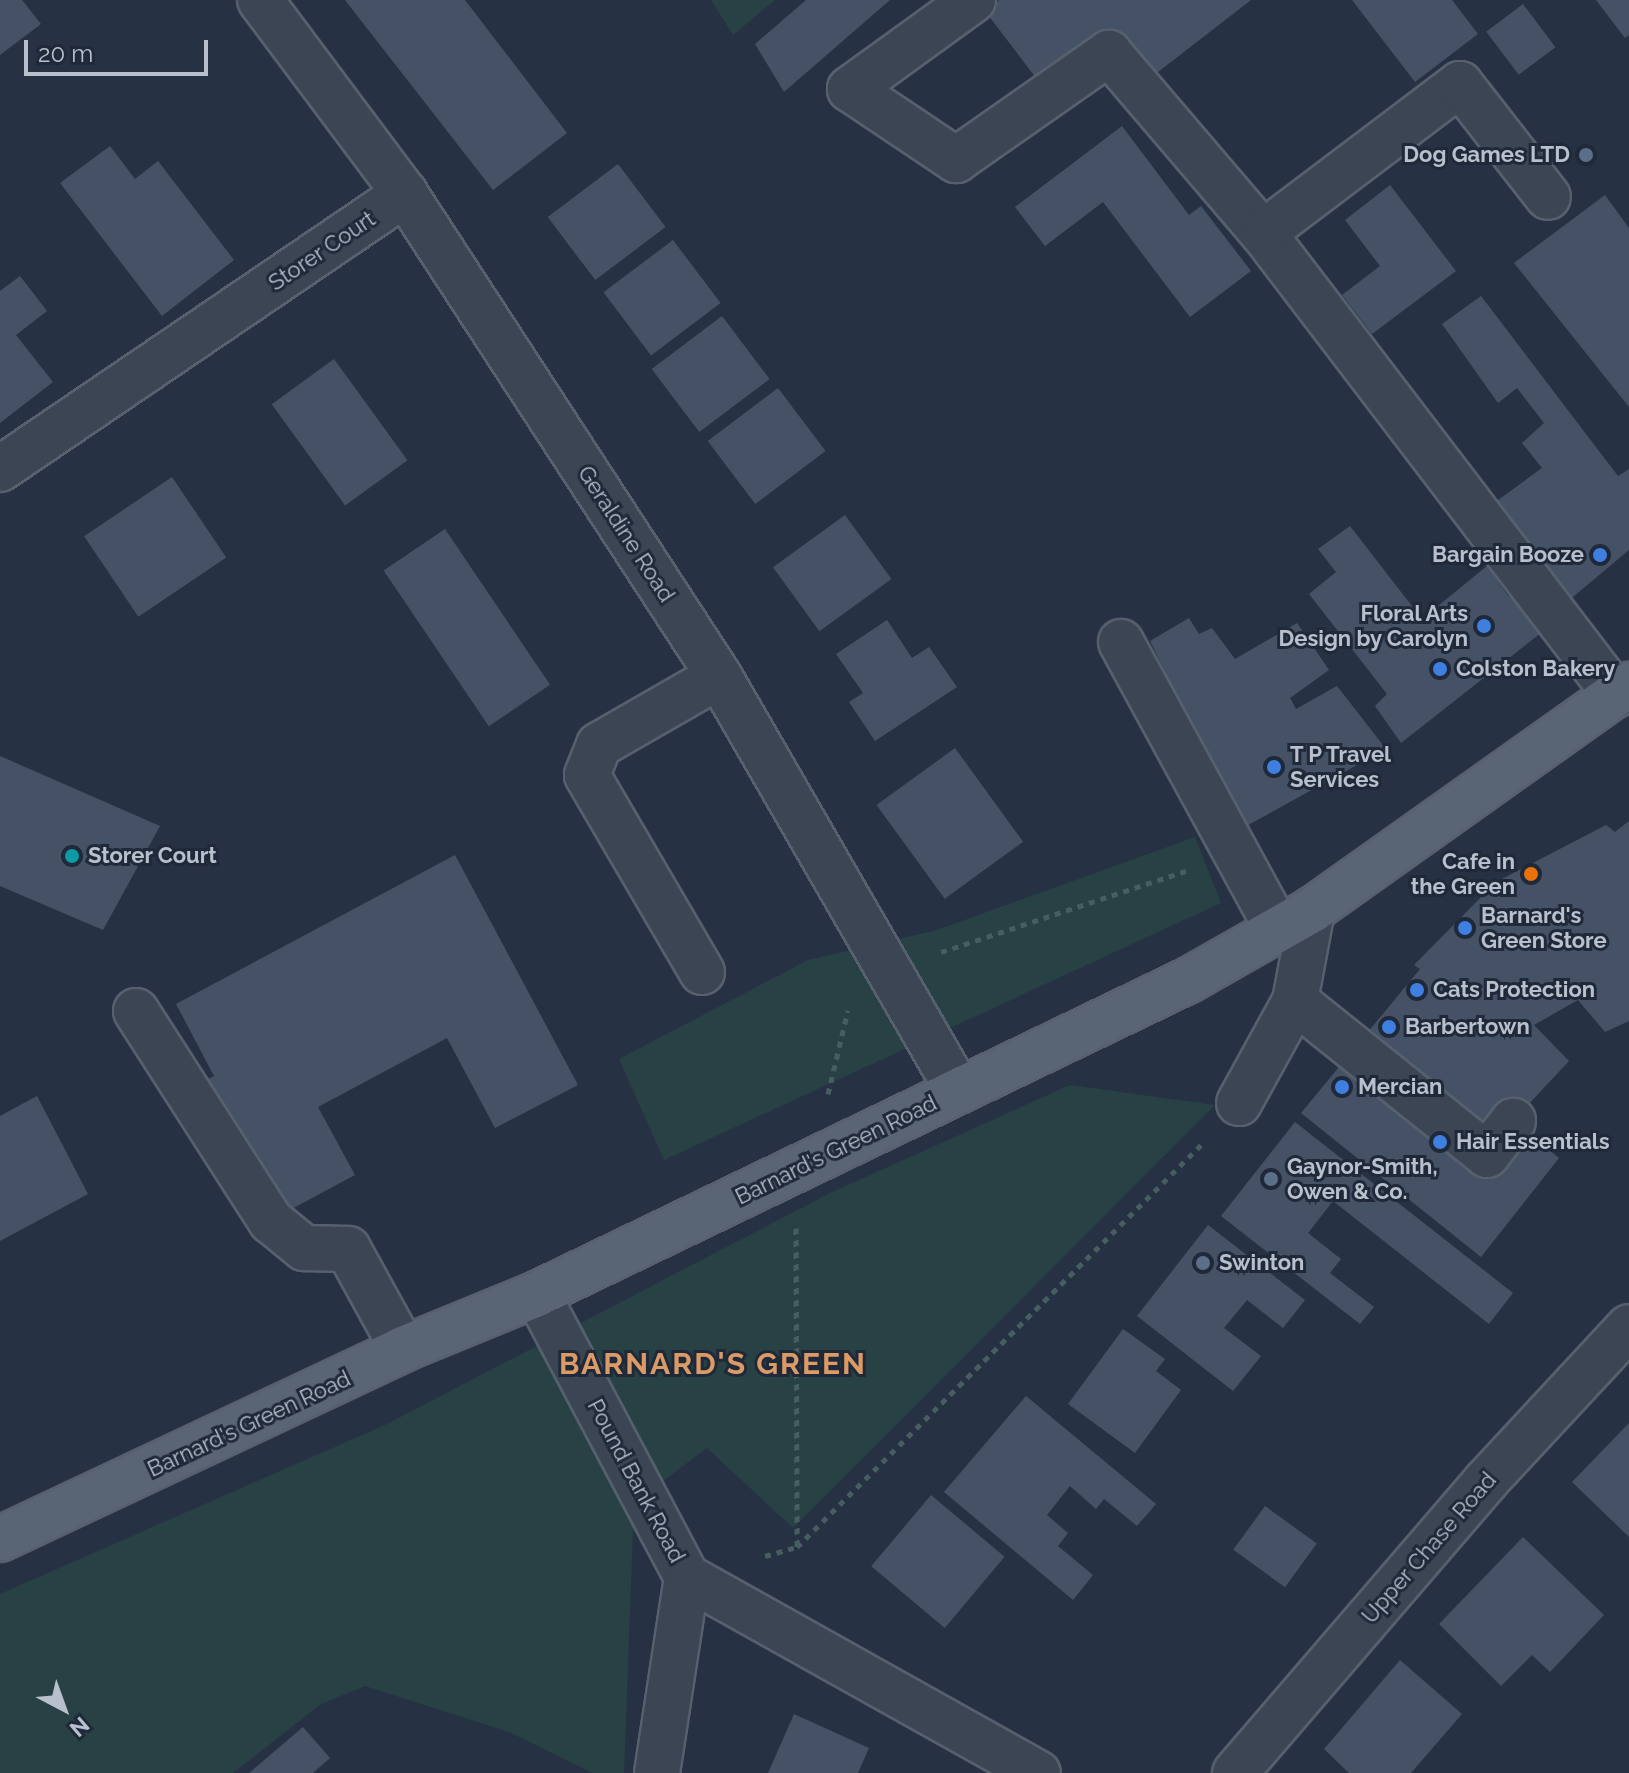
<!DOCTYPE html>
<style>
body{margin:0}
#map{position:relative;width:1629px;height:1773px;overflow:hidden;background:#263244;font-family:Raleway,sans-serif}
div>[style]{position:absolute}
[style*='--x']{left:calc(var(--x)*1px);top:calc(var(--y)*1px);width:calc(var(--w)*1px);rotate:calc(var(--a)*1deg)}
.green>*{inset:0;background:#284145}
.building>*{inset:0;background:#455266;transform-origin:0 0}
.path>*{height:5px;margin-top:-2.5px;transform-origin:0;background:repeating-linear-gradient(90deg,#475e61 0 6px,transparent 0 12px)}
.roads{filter:drop-shadow(2px 0 #56606e) drop-shadow(-2px 0 #56606e) drop-shadow(0 2px #56606e) drop-shadow(0 -2px #56606e)}
.minor>*{height:44px;margin:-22px;padding:0 22px;transform-origin:22px;border-radius:22px;background:#3b4554}
.major>*{height:44px;margin:-22px;padding:0 22px;transform-origin:22px;border-radius:22px;background:#596474}
.dots>*{width:22px;height:22px;translate:-50% -50%;box-sizing:border-box;border:4px solid #1f2939;border-radius:50%}
span{translate:-50% -50%;white-space:nowrap;text-align:center;line-height:1.15;-webkit-text-stroke:6px #1f2939;paint-order:stroke}
.poi-label{font-size:22px;color:#b8c0cd;font-weight:700}
.right{translate:-100% -50%;text-align:right}
.left{translate:0 -50%;text-align:left}
.street-label{font-size:22px;color:#b8c0cd}
.district-label{font-size:30px;color:#db9b66;font-weight:700;letter-spacing:2px}
.north{position:absolute;left:24px;top:1669px;width:80px;height:80px;-webkit-text-stroke:6px #1f2939;paint-order:stroke;rotate:139deg;font-size:22px;font-weight:700;line-height:32px;text-align:center;color:#b8c0cd}
.north::after{content:'';display:block;margin:auto;width:28px;height:36px;background:#b8c0cd;clip-path:polygon(50% 0,100% 100%,50% 72%,0 100%)}
.scale{position:absolute;left:24px;top:40px;width:184px;height:36px;box-sizing:border-box;border:4px solid #b8c0cd;border-top:0;padding-left:10px;font-size:24px;line-height:28px;white-space:nowrap;color:#b8c0cd;-webkit-text-stroke:6px #1f2939;paint-order:stroke}
</style>
<div id="map">
<div class="green">
<div style="clip-path:polygon(711px 0,775px 0,733px 35px)"></div>
<div style="clip-path:polygon(1195px 837px,1221px 903px,664px 1160px,619px 1059px,808px 960px,937px 930px)"></div>
<div style="clip-path:polygon(1070px 1085px,1215px 1105px,793px 1528px,707px 1448px,634px 1503px,624px 1773px,593px 1773px,509px 1732px,365px 1686px,321px 1704px,233px 1773px,0 1773px,0 1594px,387px 1424px,830px 1193px)"></div>
</div>
<div class="building">
<div style="clip-path:polygon(0 0,22px 0,41px 24px,0 55px)"></div>
<div style="clip-path:polygon(345px 0,465px 0,567px 133px,493px 190px)"></div>
<div style="clip-path:polygon(806px 0,890px 0,784px 92px,755px 44px)"></div>
<div style="clip-path:polygon(999px 0,1251px 0,1140px 86px,1098px 31px,1036px 78px,985px 11px)"></div>
<div style="clip-path:polygon(1352px 0,1452px 0,1478px 34px,1415px 82px)"></div>
<div style="clip-path:polygon(1596px 0,1629px 0,1629px 35px,1625px 38px)"></div>
<div style="left:1523px;top:4px;width:54px;height:46px;rotate:53deg"></div>
<div style="clip-path:polygon(1122px 126px,1189px 215px,1201px 206px,1251px 271px,1190px 317px,1103px 202px,1045px 246px,1015px 207px)"></div>
<div style="clip-path:polygon(110px 146px,135px 179px,158px 161px,234px 260px,162px 316px,60px 183px)"></div>
<div style="left:618px;top:164px;width:79px;height:88px;rotate:53deg"></div>
<div style="clip-path:polygon(1390px 185px,1456px 271px,1372px 334px,1342px 295px,1380px 266px,1345px 220px)"></div>
<div style="clip-path:polygon(1605px 195px,1629px 228px,1629px 407px,1514px 263px)"></div>
<div style="left:673px;top:240px;width:79px;height:87px;rotate:53deg"></div>
<div style="clip-path:polygon(20px 276px,47px 311px,16px 335px,53px 382px,0 423px,0 291px)"></div>
<div style="clip-path:polygon(1481px 296px,1618px 476px,1629px 469px,1629px 550px,1561px 607px,1487px 508px,1542px 468px,1522px 443px,1544px 423px,1517px 388px,1498px 403px,1442px 324px)"></div>
<div style="left:722px;top:316px;width:79px;height:88px;rotate:53deg"></div>
<div style="left:334px;top:359px;width:125px;height:77px;rotate:54deg"></div>
<div style="left:778px;top:388px;width:79px;height:88px;rotate:53deg"></div>
<div style="left:172px;top:477px;width:97px;height:106px;rotate:56deg"></div>
<div style="left:845px;top:515px;width:79px;height:89px;rotate:54deg"></div>
<div style="clip-path:polygon(1350px 526px,1422px 619px,1487px 566px,1509px 597px,1524px 590px,1551px 625px,1401px 743px,1375px 706px,1387px 694px,1309px 594px,1336px 572px,1318px 549px)"></div>
<div style="left:445px;top:529px;width:188px;height:74px;rotate:56deg"></div>
<div style="clip-path:polygon(1189px 618px,1199px 634px,1212px 628px,1235px 659px,1297px 623px,1329px 670px,1290px 698px,1296px 709px,1337px 686px,1386px 749px,1241px 829px,1150px 641px)"></div>
<div style="clip-path:polygon(887px 620px,912px 658px,929px 647px,957px 687px,875px 741px,849px 702px,863px 693px,836px 654px)"></div>
<div style="left:955px;top:748px;width:116px;height:97px;rotate:54deg"></div>
<div style="clip-path:polygon(0 756px,160px 826px,103px 930px,0 886px)"></div>
<div style="clip-path:polygon(1629px 821px,1629px 1021px,1605px 1032px,1578px 1000px,1534px 1025px,1569px 1061px,1513px 1121px,1559px 1158px,1481px 1257px,1301px 1113px,1420px 969px,1414px 965px,1496px 882px,1606px 825px,1615px 832px)"></div>
<div style="clip-path:polygon(455px 855px,578px 1085px,495px 1128px,447px 1038px,318px 1107px,355px 1175px,284px 1213px,200px 1083px,214px 1076px,176px 1004px)"></div>
<div style="clip-path:polygon(37px 1096px,88px 1194px,0 1241px,0 1116px)"></div>
<div style="clip-path:polygon(1295px 1122px,1513px 1293px,1489px 1324px,1333px 1201px,1308px 1233px,1341px 1259px,1330px 1273px,1374px 1307px,1360px 1324px,1221px 1216px)"></div>
<div style="clip-path:polygon(1208px 1225px,1305px 1300px,1283px 1328px,1247px 1300px,1224px 1328px,1261px 1356px,1233px 1391px,1137px 1316px)"></div>
<div style="clip-path:polygon(1123px 1329px,1165px 1359px,1156px 1371px,1181px 1390px,1135px 1453px,1068px 1404px)"></div>
<div style="clip-path:polygon(1026px 1396px,1156px 1504px,1137px 1526px,1104px 1499px,1096px 1509px,1070px 1486px,1047px 1515px,1068px 1533px,1058px 1546px,1093px 1575px,1073px 1600px,944px 1492px)"></div>
<div style="clip-path:polygon(1629px 1423px,1629px 1537px,1572px 1482px)"></div>
<div style="left:931px;top:1495px;width:96px;height:93px;rotate:40deg"></div>
<div style="left:1265px;top:1506px;width:64px;height:54px;rotate:36deg"></div>
<div style="clip-path:polygon(1523px 1537px,1604px 1615px,1550px 1672px,1532px 1655px,1501px 1686px,1439px 1624px)"></div>
<div style="clip-path:polygon(1400px 1660px,1462px 1714px,1411px 1773px,1349px 1773px,1324px 1749px)"></div>
<div style="clip-path:polygon(794px 1714px,869px 1748px,858px 1773px,768px 1773px)"></div>
<div style="clip-path:polygon(303px 1727px,330px 1758px,313px 1773px,249px 1773px)"></div>
</div>
<div class="path">
<div style="--x:941;--y:952;--w:258;--a:-18.3"></div>
<div style="--x:828;--y:1094;--w:86;--a:-76.6"></div>
<div style="--x:796;--y:1228;--w:319;--a:89.8"></div>
<div style="--x:765;--y:1556;--w:33;--a:-16"></div>
<div style="--x:797;--y:1547;--w:573;--a:-44.86"></div>
</div>
<div class="roads">
<div class="minor">
<div style="--x:260;--y:0;--w:242;--a:53.2"></div>
<div style="--x:405;--y:194;--w:575;--a:56.92"></div>
<div style="--x:719;--y:676;--w:478;--a:60"></div>
<div style="--x:973;--y:0;--w:152;--a:144.1"></div>
<div style="--x:850;--y:89;--w:128;--a:33.8"></div>
<div style="--x:956;--y:160;--w:187;--a:-35"></div>
<div style="--x:1109;--y:53;--w:237;--a:49.5"></div>
<div style="--x:1263;--y:233;--w:581;--a:52.62"></div>
<div style="--x:1263;--y:233;--w:247;--a:-37.1"></div>
<div style="--x:1460;--y:84;--w:143;--a:52.1"></div>
<div style="--x:0;--y:469;--w:490;--a:-34.2"></div>
<div style="--x:1121;--y:642;--w:328;--a:61.4"></div>
<div style="--x:702;--y:972;--w:228;--a:-120.3"></div>
<div style="--x:587;--y:775;--w:32;--a:-68"></div>
<div style="--x:599;--y:745;--w:138;--a:-29.9"></div>
<div style="--x:1295;--y:1001;--w:246;--a:38.7"></div>
<div style="--x:1487;--y:1155;--w:43;--a:-52.6"></div>
<div style="--x:136;--y:1011;--w:250;--a:57.3"></div>
<div style="--x:271;--y:1221;--w:43;--a:39.3"></div>
<div style="--x:304;--y:1248;--w:44;--a:1.3"></div>
<div style="--x:348;--y:1249;--w:114;--a:61.2"></div>
<div style="--x:1239;--y:1103;--w:116;--a:-61.2"></div>
<div style="--x:1295;--y:1001;--w:93;--a:-79.4"></div>
<div style="--x:537;--y:1294;--w:320;--a:62.1"></div>
<div style="--x:687;--y:1577;--w:198;--a:98.7"></div>
<div style="--x:687;--y:1577;--w:402;--a:29.2"></div>
<div style="--x:1235;--y:1773;--w:385;--a:-49.3"></div>
<div style="--x:1486;--y:1481;--w:210;--a:-47.1"></div>
</div>
<div class="major">
<div style="--x:0;--y:1539;--w:446;--a:-25.2"></div>
<div style="--x:403;--y:1349;--w:145;--a:-22.3"></div>
<div style="--x:537;--y:1294;--w:724;--a:-25.72"></div>
<div style="--x:1189;--y:980;--w:142;--a:-29.6"></div>
<div style="--x:1312;--y:910;--w:389;--a:-35.4"></div>
</div>
</div>
<div class="dots">
<div style="left:1586px;top:155px;background:#5c6f8a"></div>
<div style="left:1600px;top:555px;background:#3f7fe0"></div>
<div style="left:1484px;top:626px;background:#3f7fe0"></div>
<div style="left:1440px;top:669px;background:#3f7fe0"></div>
<div style="left:1274px;top:767px;background:#3f7fe0"></div>
<div style="left:72px;top:856px;background:#0f9aa8"></div>
<div style="left:1531px;top:874px;background:#e8710a"></div>
<div style="left:1465px;top:928px;background:#3f7fe0"></div>
<div style="left:1417px;top:990px;background:#3f7fe0"></div>
<div style="left:1389px;top:1027px;background:#3f7fe0"></div>
<div style="left:1342px;top:1087px;background:#3f7fe0"></div>
<div style="left:1440px;top:1142px;background:#3f7fe0"></div>
<div style="left:1271px;top:1179px;background:#5c6f8a"></div>
<div style="left:1203px;top:1263px;background:#5c6f8a"></div>
</div>
<div class="poi-label">
<span class="right" style="left:1570px;top:155px">Dog Games LTD</span>
<span class="right" style="left:1584px;top:555px">Bargain Booze</span>
<span class="right" style="left:1468px;top:626px">Floral Arts<br>Design by Carolyn</span>
<span class="left" style="left:1456px;top:669px">Colston Bakery</span>
<span class="left" style="left:1290px;top:767px">T P Travel<br>Services</span>
<span class="left" style="left:88px;top:856px">Storer Court</span>
<span class="right" style="left:1515px;top:874px">Cafe in<br>the Green</span>
<span class="left" style="left:1481px;top:928px">Barnard's<br>Green Store</span>
<span class="left" style="left:1433px;top:990px">Cats Protection</span>
<span class="left" style="left:1405px;top:1027px">Barbertown</span>
<span class="left" style="left:1358px;top:1087px">Mercian</span>
<span class="left" style="left:1456px;top:1142px">Hair Essentials</span>
<span class="left" style="left:1287px;top:1179px">Gaynor-Smith,<br>Owen &amp; Co.</span>
<span class="left" style="left:1219px;top:1263px">Swinton</span>
</div>
<div class="street-label">
<span style="left:322px;top:251px;rotate:-34deg">Storer Court</span>
<span style="left:626px;top:534px;rotate:57deg">Geraldine Road</span>
<span style="left:836px;top:1150px;rotate:-26deg">Barnard's Green Road</span>
<span style="left:249px;top:1424px;rotate:-25deg">Barnard's Green Road</span>
<span style="left:636px;top:1481px;rotate:62deg">Pound Bank Road</span>
<span style="left:1429px;top:1548px;rotate:-49deg">Upper Chase Road</span>
</div>
<div class="district-label">
<span style="left:713px;top:1364px">BARNARD'S GREEN</span>
</div>
<div class="north">N</div>
<div class="scale">20 m</div>
</div>
